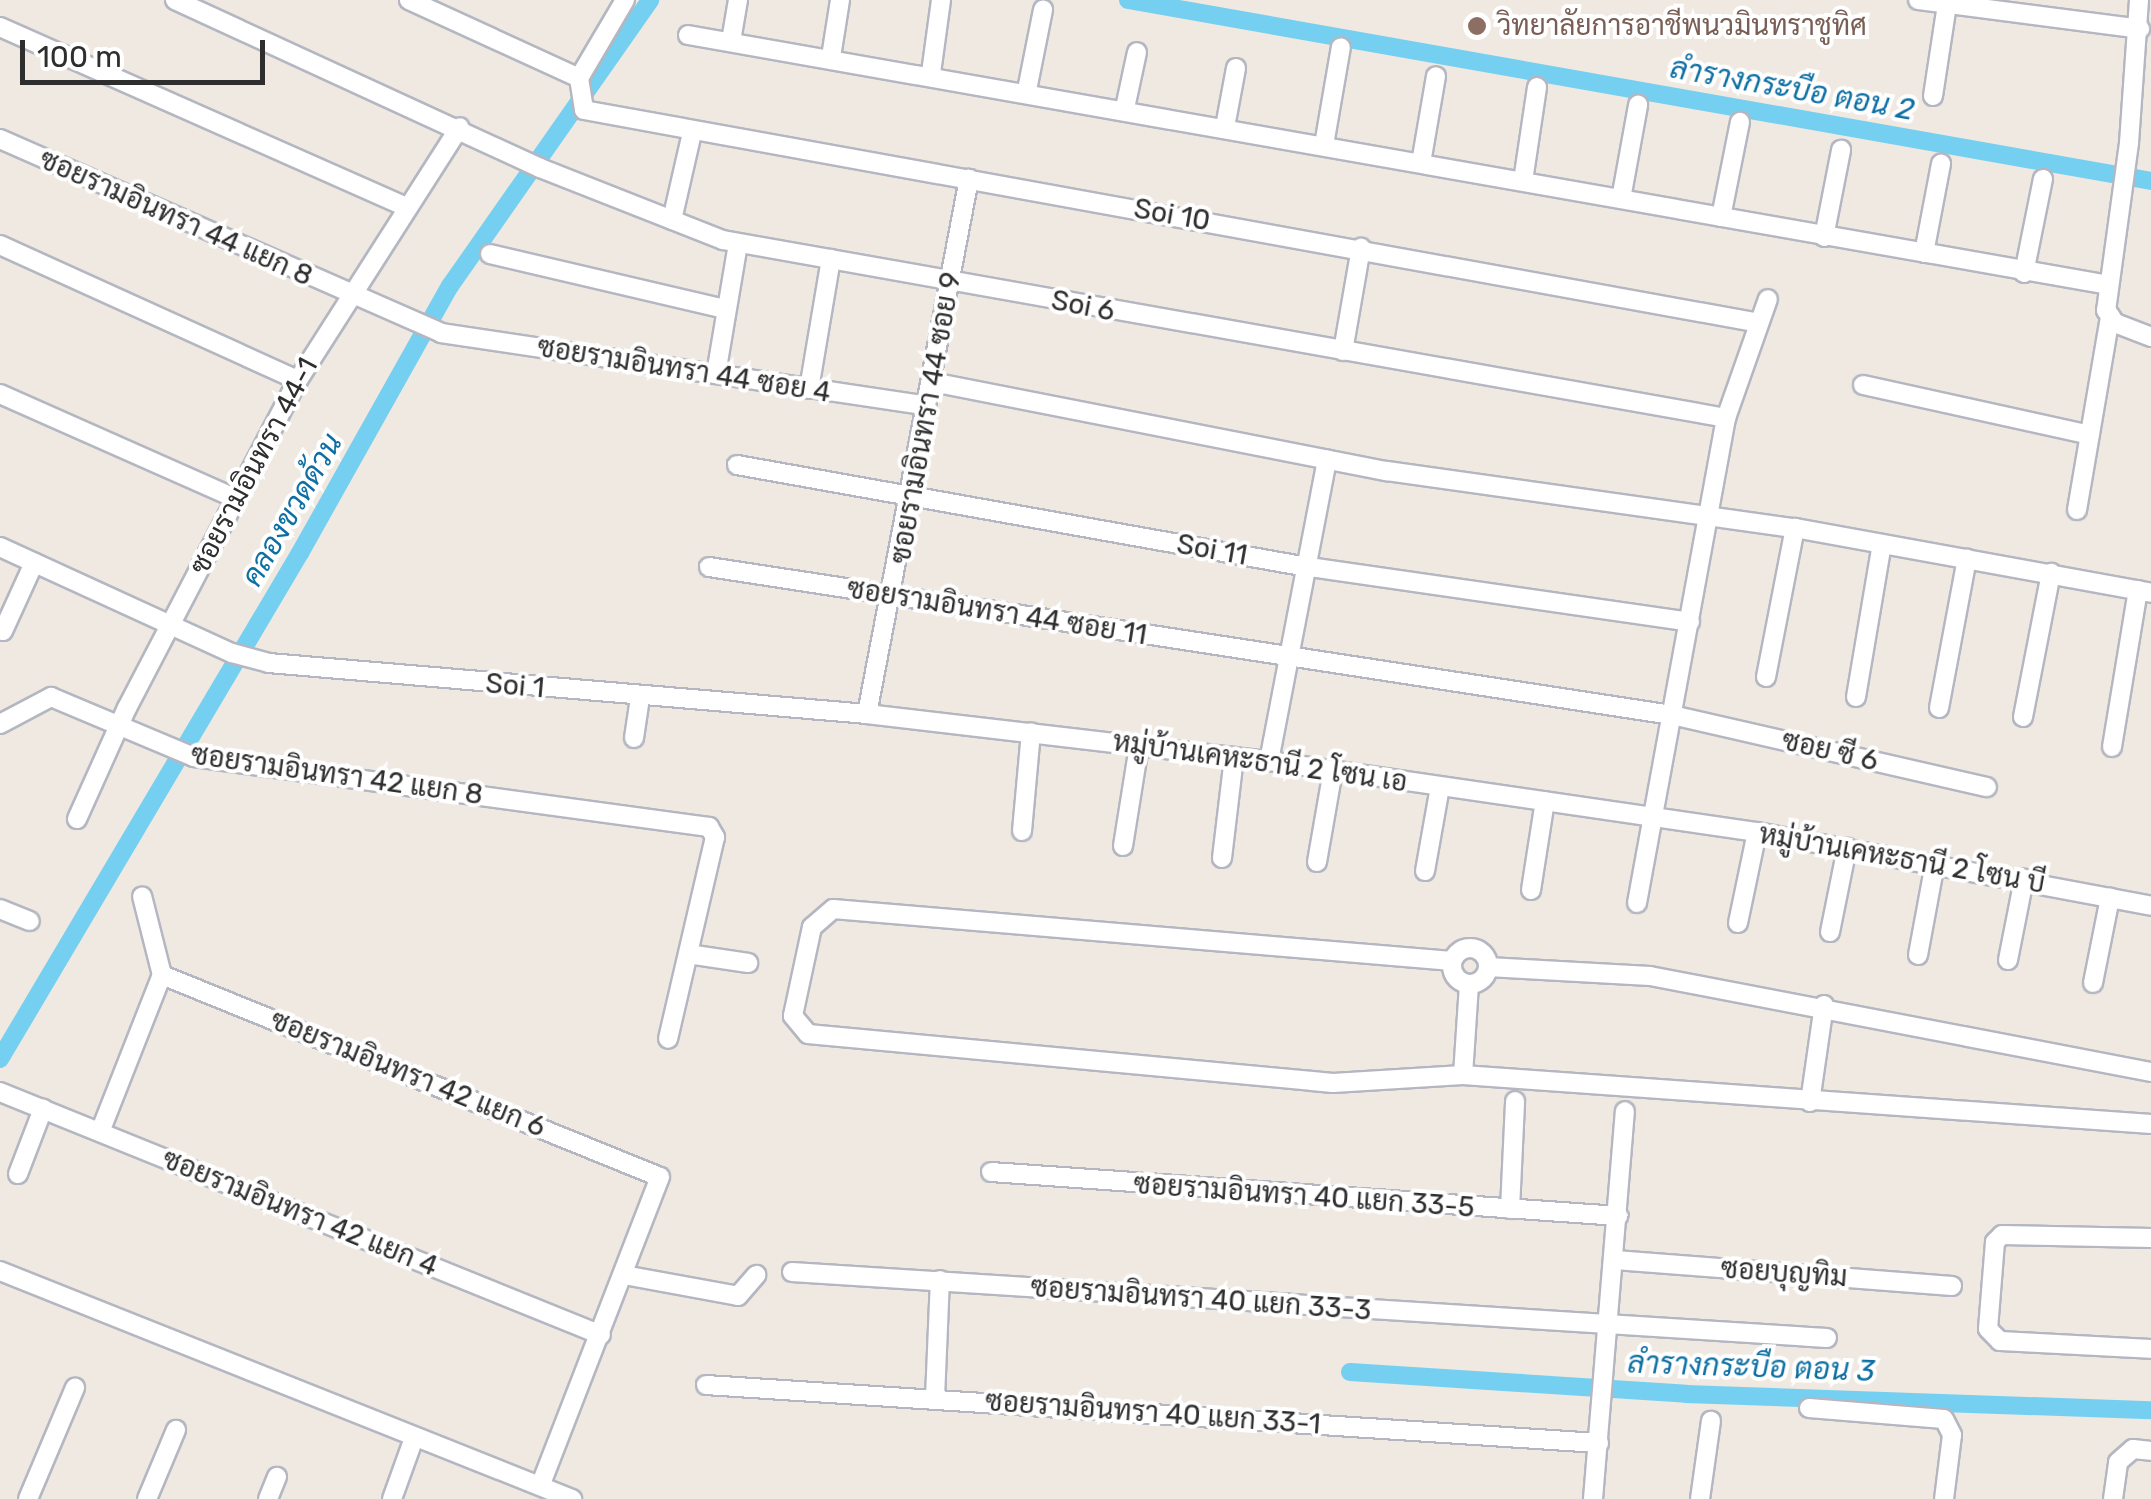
<!DOCTYPE html>
<meta charset="utf-8">
<style>
body{margin:0}
#map{position:relative;width:2151px;height:1499px;overflow:hidden;background:#efe9e1;font-family:Rubik,Sarabun,sans-serif}
div>[style]{position:absolute}
[style*='--x']{left:calc(var(--x)*1px);top:calc(var(--y)*1px);width:calc(var(--w)*1px);rotate:calc(var(--a)*1deg)}
.canal>*{height:18px;margin:-9px;padding:0 9px;transform-origin:9px;border-radius:9px;background:#75cff0}
.roads{filter:drop-shadow(2px 0 #b4b7c1) drop-shadow(-2px 0 #b4b7c1) drop-shadow(0 2px #b4b7c1) drop-shadow(0 -2px #b4b7c1)}
.minor>*{height:18px;margin:-9px;padding:0 9px;transform-origin:9px;border-radius:9px;background:#fff}
.minor>.ring{margin:-9px;padding:0;box-sizing:content-box;background:none;border:18px solid #fff;border-radius:50%}
.dots>*{width:28px;height:28px;translate:-50% -50%;box-sizing:border-box;border:5px solid #fff;border-radius:50%}
span{translate:-50% -50%;white-space:nowrap;text-align:center;line-height:1.15;-webkit-text-stroke:8px #fff;paint-order:stroke}
.education-label{font-size:28px;color:#785e54}
.left{translate:0 -50%;text-align:left}
.street-label{font-size:28px;color:#2e2e2e}
.water-label{font-size:30px;color:#0d6fa3;font-style:italic}
.scale{position:absolute;left:20px;top:40px;width:245px;height:45px;box-sizing:border-box;border:5px solid #2e2e2e;border-top:0;padding-left:12px;font-size:30px;line-height:35px;white-space:nowrap;color:#2e2e2e;-webkit-text-stroke:8px #fff;paint-order:stroke}
</style>
<div id="map">
<div class="canal">
<div style="--x:1128;--y:0;--w:1039;--a:10.03"></div>
<div style="--x:0;--y:1059;--w:588;--a:-59.34"></div>
<div style="--x:300;--y:553;--w:306;--a:-60.7"></div>
<div style="--x:450;--y:286;--w:349;--a:-55"></div>
<div style="--x:1350;--y:1372;--w:337;--a:3.7"></div>
<div style="--x:1686;--y:1394;--w:465;--a:2"></div>
</div>
<div class="roads">
<div class="minor">
<div style="--x:175;--y:0;--w:402;--a:24.7"></div>
<div style="--x:540;--y:168;--w:197;--a:21.5"></div>
<div style="--x:723;--y:240;--w:1019;--a:10.06"></div>
<div style="--x:409;--y:0;--w:187;--a:24.6"></div>
<div style="--x:625;--y:0;--w:91;--a:120.5"></div>
<div style="--x:579;--y:78;--w:32;--a:81"></div>
<div style="--x:584;--y:110;--w:1194;--a:10.27"></div>
<div style="--x:1918;--y:0;--w:224;--a:7.4"></div>
<div style="--x:2139;--y:0;--w:143;--a:94"></div>
<div style="--x:2129;--y:143;--w:169;--a:97.8"></div>
<div style="--x:2106;--y:310;--w:16;--a:55"></div>
<div style="--x:2115;--y:323;--w:39;--a:21"></div>
<div style="--x:0;--y:27;--w:445;--a:23.9"></div>
<div style="--x:688;--y:35;--w:1442;--a:9.98"></div>
<div style="--x:731;--y:41;--w:42;--a:-80.3"></div>
<div style="--x:831;--y:57;--w:58;--a:-81"></div>
<div style="--x:931;--y:73;--w:74;--a:-82.2"></div>
<div style="--x:1027;--y:90;--w:82;--a:-78.7"></div>
<div style="--x:1933;--y:96;--w:93;--a:-81.3"></div>
<div style="--x:1125;--y:108;--w:57;--a:-77.9"></div>
<div style="--x:1225;--y:127;--w:60;--a:-79.4"></div>
<div style="--x:0;--y:139;--w:482;--a:23.7"></div>
<div style="--x:441;--y:333;--w:491;--a:8.5"></div>
<div style="--x:1324;--y:145;--w:99;--a:-80.2"></div>
<div style="--x:1421;--y:163;--w:88;--a:-80.2"></div>
<div style="--x:1523;--y:181;--w:95;--a:-81.5"></div>
<div style="--x:1621;--y:199;--w:96;--a:-79.7"></div>
<div style="--x:1721;--y:217;--w:97;--a:-78.7"></div>
<div style="--x:672;--y:220;--w:89;--a:-77.1"></div>
<div style="--x:1824;--y:237;--w:89;--a:-78.9"></div>
<div style="--x:0;--y:245;--w:327;--a:24.4"></div>
<div style="--x:1924;--y:253;--w:91;--a:-79.2"></div>
<div style="--x:490;--y:254;--w:241;--a:13.2"></div>
<div style="--x:2024;--y:273;--w:96;--a:-78.6"></div>
<div style="--x:1343;--y:351;--w:105;--a:-80.1"></div>
<div style="--x:716;--y:374;--w:132;--a:-80.4"></div>
<div style="--x:932;--y:382;--w:464;--a:11.1"></div>
<div style="--x:1387;--y:471;--w:412;--a:8"></div>
<div style="--x:1795;--y:528;--w:362;--a:10.3"></div>
<div style="--x:1863;--y:385;--w:232;--a:12.4"></div>
<div style="--x:809;--y:389;--w:132;--a:-80.4"></div>
<div style="--x:0;--y:394;--w:257;--a:23.9"></div>
<div style="--x:737;--y:465;--w:574;--a:10.14"></div>
<div style="--x:1302;--y:566;--w:392;--a:8.2"></div>
<div style="--x:2077;--y:510;--w:197;--a:-80.3"></div>
<div style="--x:0;--y:547;--w:255;--a:24.6"></div>
<div style="--x:232;--y:653;--w:38;--a:15"></div>
<div style="--x:269;--y:663;--w:600;--a:4.87"></div>
<div style="--x:867;--y:714;--w:405;--a:6.7"></div>
<div style="--x:1269;--y:761;--w:493;--a:8.3"></div>
<div style="--x:1757;--y:832;--w:401;--a:10.6"></div>
<div style="--x:709;--y:567;--w:974;--a:8.74"></div>
<div style="--x:1672;--y:715;--w:323;--a:12.9"></div>
<div style="--x:3;--y:631;--w:75;--a:-65.5"></div>
<div style="--x:1766;--y:677;--w:152;--a:-79"></div>
<div style="--x:1856;--y:697;--w:155;--a:-80.4"></div>
<div style="--x:1939;--y:708;--w:152;--a:-79.4"></div>
<div style="--x:867;--y:714;--w:545;--a:-79.21"></div>
<div style="--x:2023;--y:717;--w:147;--a:-79"></div>
<div style="--x:0;--y:724;--w:58;--a:-27.9"></div>
<div style="--x:51;--y:697;--w:155;--a:22.8"></div>
<div style="--x:194;--y:757;--w:520;--a:7.74"></div>
<div style="--x:709;--y:827;--w:12;--a:59"></div>
<div style="--x:715;--y:837;--w:207;--a:103.1"></div>
<div style="--x:634;--y:738;--w:40;--a:-81.5"></div>
<div style="--x:2112;--y:747;--w:159;--a:-80.6"></div>
<div style="--x:1269;--y:761;--w:307;--a:-79.1"></div>
<div style="--x:77;--y:819;--w:122;--a:-65.8"></div>
<div style="--x:127;--y:708;--w:370;--a:-62.5"></div>
<div style="--x:298;--y:380;--w:300;--a:-57.4"></div>
<div style="--x:1022;--y:831;--w:99;--a:-84.8"></div>
<div style="--x:1123;--y:846;--w:101;--a:-80.9"></div>
<div style="--x:1222;--y:858;--w:102;--a:-83.2"></div>
<div style="--x:1317;--y:862;--w:93;--a:-80.1"></div>
<div style="--x:1425;--y:871;--w:85;--a:-79.9"></div>
<div style="--x:1531;--y:890;--w:90;--a:-81.1"></div>
<div style="--x:1637;--y:903;--w:493;--a:-79.6"></div>
<div style="--x:1726;--y:418;--w:126;--a:-70.6"></div>
<div style="--x:0;--y:909;--w:32;--a:22"></div>
<div style="--x:1738;--y:923;--w:93;--a:-78.2"></div>
<div style="--x:1830;--y:932;--w:86;--a:-78.6"></div>
<div class="ring" style="left:1452px;top:948px;width:18px;height:18px"></div>
<div style="--x:688;--y:954;--w:61;--a:8.5"></div>
<div style="--x:1918;--y:955;--w:94;--a:-79.5"></div>
<div style="--x:2008;--y:960;--w:83;--a:-78.8"></div>
<div style="--x:1452;--y:961;--w:621;--a:-175.2"></div>
<div style="--x:833;--y:909;--w:28;--a:139"></div>
<div style="--x:812;--y:927;--w:91;--a:102.1"></div>
<div style="--x:793;--y:1016;--w:23;--a:50"></div>
<div style="--x:808;--y:1034;--w:527;--a:5.33"></div>
<div style="--x:1333;--y:1083;--w:130;--a:-3.5"></div>
<div style="--x:1463;--y:1075;--w:690;--a:4.07"></div>
<div style="--x:1488;--y:967;--w:162;--a:3.2"></div>
<div style="--x:1650;--y:976;--w:510;--a:10.85"></div>
<div style="--x:162;--y:975;--w:537;--a:22.08"></div>
<div style="--x:660;--y:1177;--w:331;--a:111.2"></div>
<div style="--x:2093;--y:983;--w:87;--a:-78.7"></div>
<div style="--x:1463;--y:1075;--w:91;--a:-86.2"></div>
<div style="--x:0;--y:1092;--w:648;--a:22.01"></div>
<div style="--x:1810;--y:1102;--w:98;--a:-81.8"></div>
<div style="--x:100;--y:1132;--w:169;--a:-68.5"></div>
<div style="--x:162;--y:975;--w:81;--a:-104.2"></div>
<div style="--x:991;--y:1172;--w:629;--a:4.01"></div>
<div style="--x:18;--y:1174;--w:70;--a:-69"></div>
<div style="--x:1510;--y:1209;--w:108;--a:-87.3"></div>
<div style="--x:2151;--y:1238;--w:149;--a:-178.8"></div>
<div style="--x:2002;--y:1235;--w:10;--a:135"></div>
<div style="--x:1995;--y:1242;--w:87;--a:94.6"></div>
<div style="--x:1988;--y:1329;--w:17;--a:45"></div>
<div style="--x:2000;--y:1341;--w:151;--a:3"></div>
<div style="--x:1615;--y:1260;--w:338;--a:4.4"></div>
<div style="--x:0;--y:1271;--w:616;--a:21.73"></div>
<div style="--x:792;--y:1272;--w:1037;--a:3.65"></div>
<div style="--x:624;--y:1275;--w:116;--a:10.4"></div>
<div style="--x:738;--y:1296;--w:28;--a:-49"></div>
<div style="--x:706;--y:1385;--w:895;--a:3.72"></div>
<div style="--x:935;--y:1398;--w:118;--a:-87.6"></div>
<div style="--x:1809;--y:1408;--w:135;--a:4.7"></div>
<div style="--x:1944;--y:1419;--w:18;--a:63"></div>
<div style="--x:1952;--y:1435;--w:64;--a:97.1"></div>
<div style="--x:28;--y:1499;--w:121;--a:-67.1"></div>
<div style="--x:147;--y:1499;--w:75;--a:-67.2"></div>
<div style="--x:268;--y:1499;--w:24;--a:-68"></div>
<div style="--x:392;--y:1499;--w:65;--a:-70.2"></div>
<div style="--x:1593;--y:1499;--w:389;--a:-85.3"></div>
<div style="--x:1700;--y:1499;--w:79;--a:-82"></div>
<div style="--x:2113;--y:1499;--w:37;--a:-82"></div>
<div style="--x:2118;--y:1462;--w:20;--a:-41"></div>
<div style="--x:2133;--y:1449;--w:18;--a:6"></div>
</div>
</div>
<div class="dots">
<div style="left:1477px;top:26px;background:#8d6e63"></div>
</div>
<div class="education-label">
<span class="left" style="left:1497px;top:26px">วิทยาลัยการอาชีพนวมินทราชูทิศ</span>
</div>
<div class="street-label">
<span style="left:1172px;top:215px;rotate:10deg">Soi 10</span>
<span style="left:176px;top:218px;rotate:24deg">ซอยรามอินทรา 44 แยก 8</span>
<span style="left:1083px;top:306px;rotate:11deg">Soi 6</span>
<span style="left:684px;top:370px;rotate:9deg">ซอยรามอินทรา 44 ซอย 4</span>
<span style="left:926px;top:418px;rotate:-80deg">ซอยรามอินทรา 44 ซอย 9</span>
<span style="left:254px;top:466px;rotate:-62deg">ซอยรามอินทรา 44-1</span>
<span style="left:1212px;top:550px;rotate:10deg">Soi 11</span>
<span style="left:997px;top:612px;rotate:9deg">ซอยรามอินทรา 44 ซอย 11</span>
<span style="left:515px;top:686px;rotate:5deg">Soi 1</span>
<span style="left:1830px;top:751px;rotate:13deg">ซอย ซี 6</span>
<span style="left:1260px;top:762px;rotate:8deg">หมู่บ้านเคหะธานี 2 โซน เอ</span>
<span style="left:337px;top:775px;rotate:8deg">ซอยรามอินทรา 42 แยก 8</span>
<span style="left:1902px;top:859px;rotate:10deg">หมู่บ้านเคหะธานี 2 โซน บี</span>
<span style="left:408px;top:1074px;rotate:22deg">ซอยรามอินทรา 42 แยก 6</span>
<span style="left:1304px;top:1196px;rotate:4deg">ซอยรามอินทรา 40 แยก 33-5</span>
<span style="left:300px;top:1213px;rotate:22deg">ซอยรามอินทรา 42 แยก 4</span>
<span style="left:1784px;top:1273px;rotate:4deg">ซอยบุญทิม</span>
<span style="left:1201px;top:1299px;rotate:4deg">ซอยรามอินทรา 40 แยก 33-3</span>
<span style="left:1153px;top:1413px;rotate:4deg">ซอยรามอินทรา 40 แยก 33-1</span>
</div>
<div class="water-label">
<span style="left:1792px;top:89px;rotate:10deg">ลำรางกระบือ ตอน 2</span>
<span style="left:292px;top:510px;rotate:-60deg">คลองขวดด้วน</span>
<span style="left:1751px;top:1367px;rotate:2deg">ลำรางกระบือ ตอน 3</span>
</div>
<div class="scale">100 m</div>
</div>
